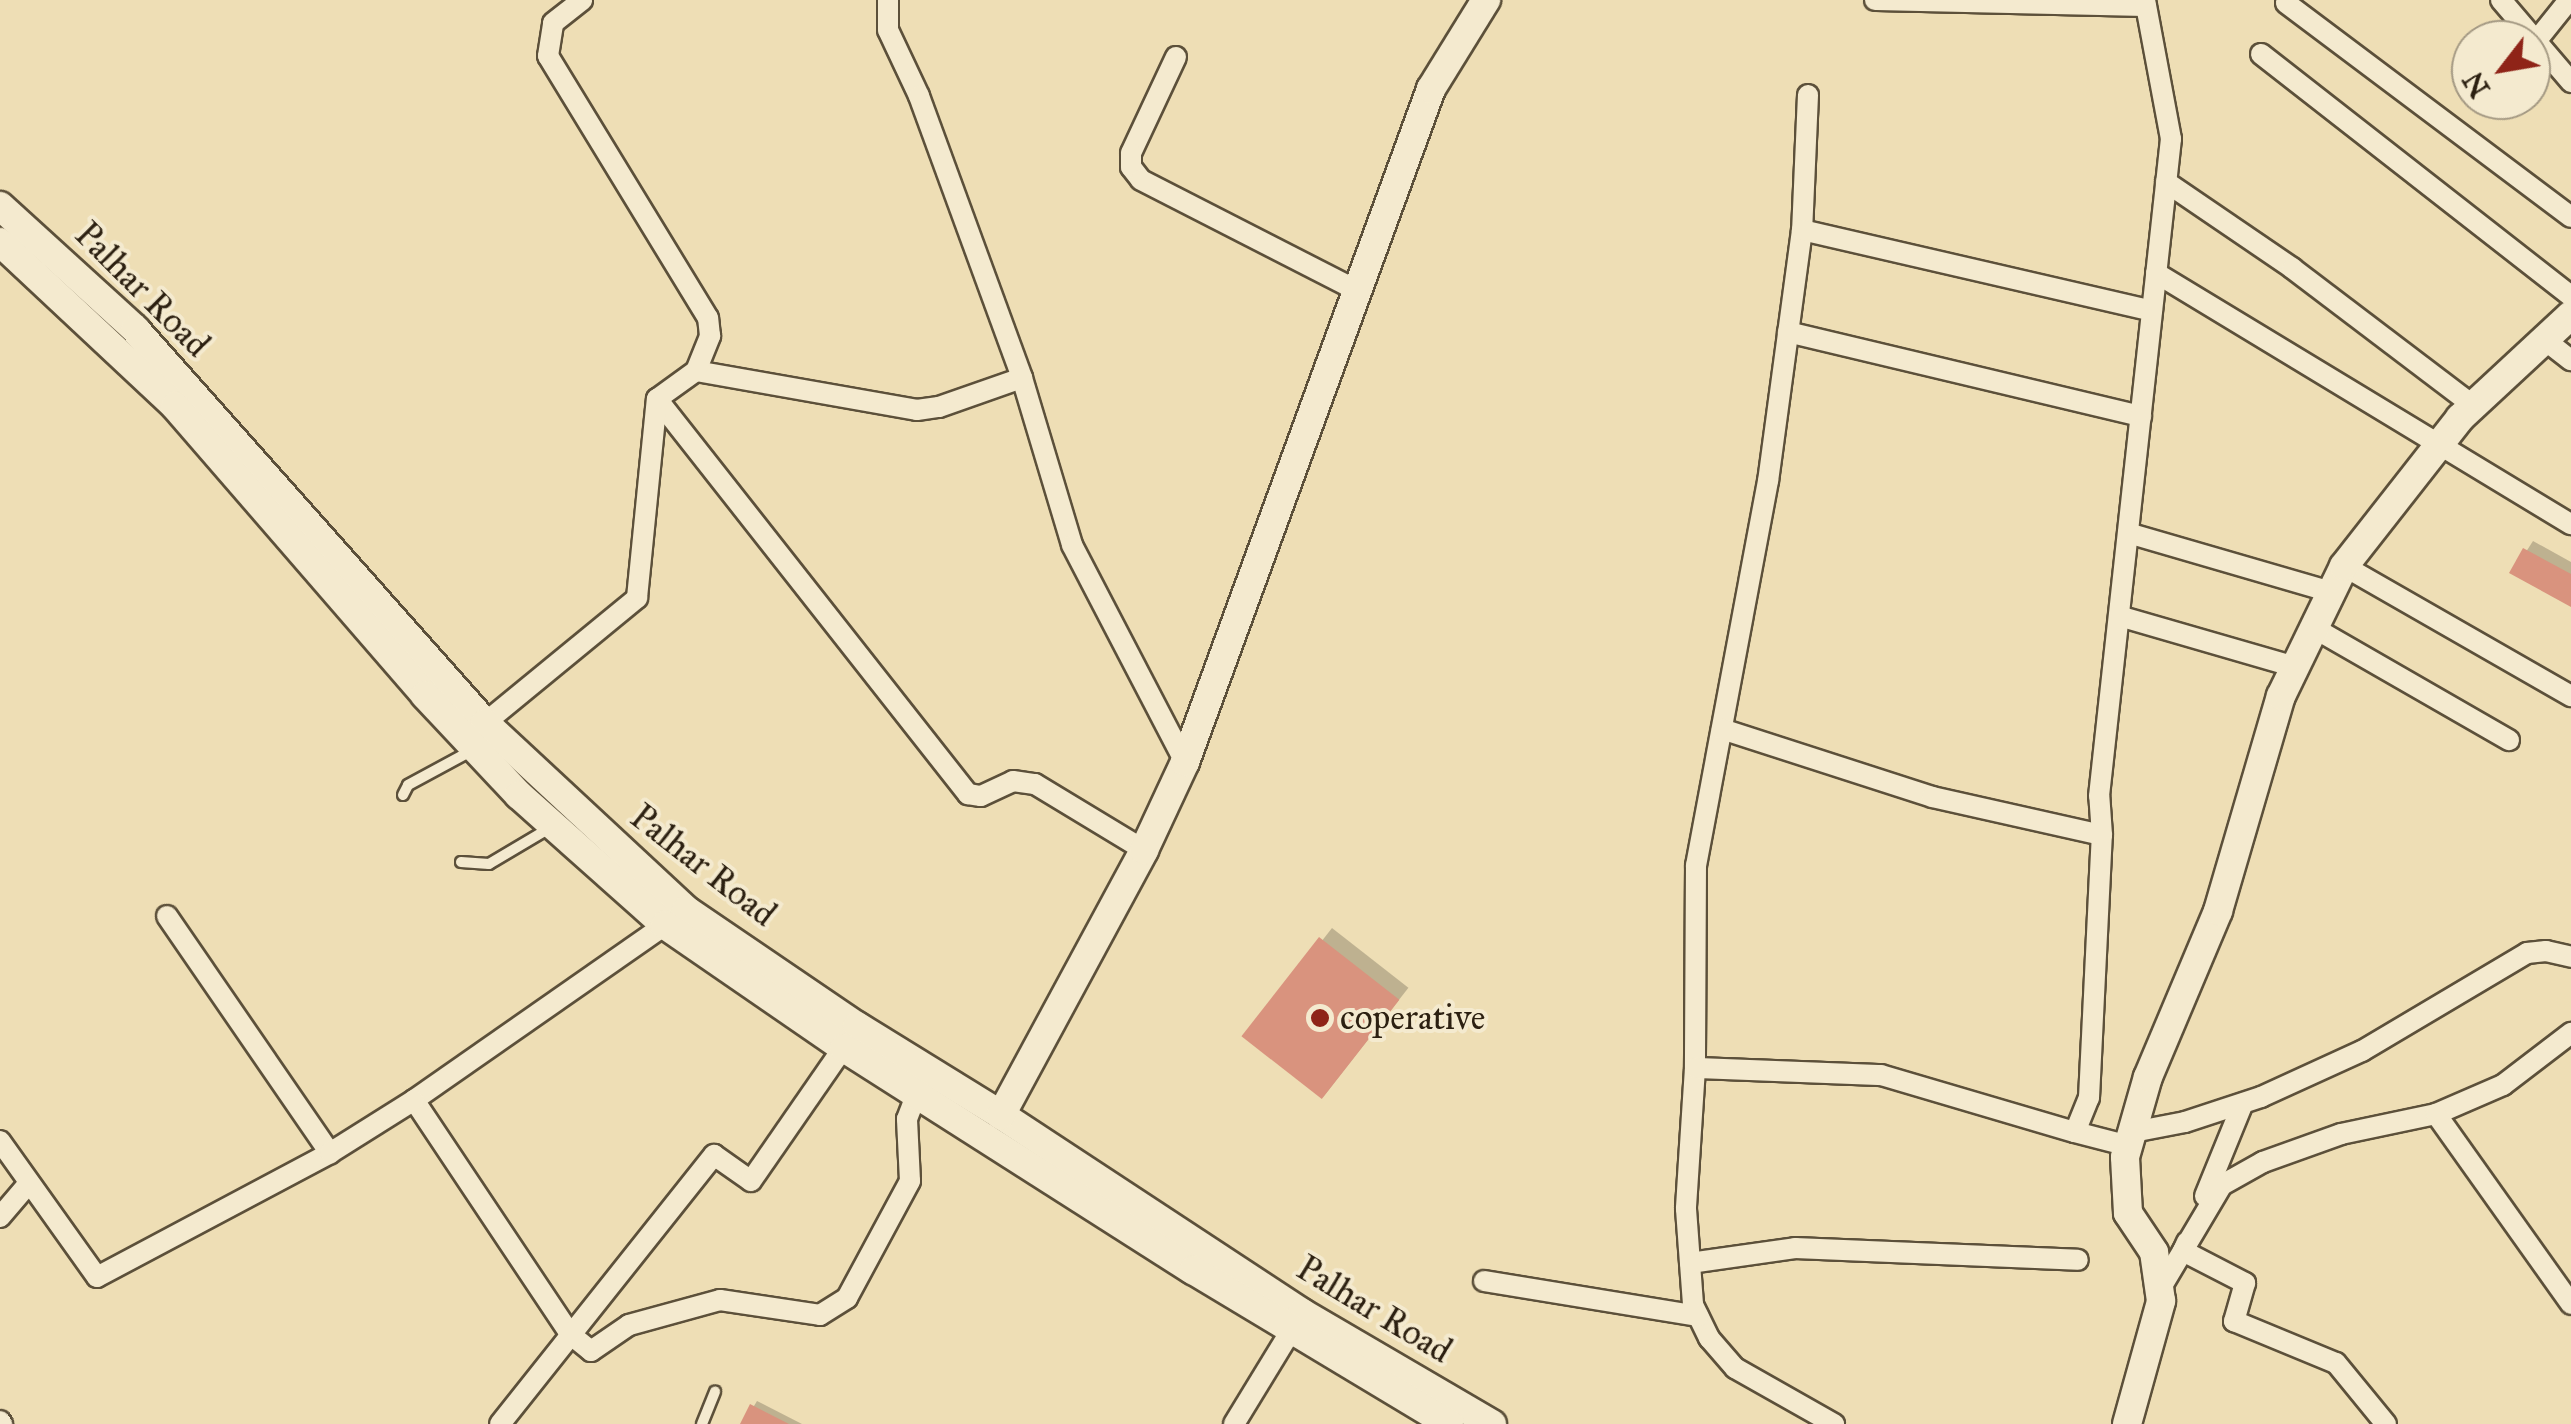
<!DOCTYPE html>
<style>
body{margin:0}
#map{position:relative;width:2571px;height:1424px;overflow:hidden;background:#eedeb5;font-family:"IM FELL Great Primer",serif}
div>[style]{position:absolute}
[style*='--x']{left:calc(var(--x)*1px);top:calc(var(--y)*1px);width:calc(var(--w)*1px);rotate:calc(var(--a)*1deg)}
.shadow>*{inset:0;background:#0003;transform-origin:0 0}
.building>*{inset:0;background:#d9937e;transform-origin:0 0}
.roads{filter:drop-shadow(2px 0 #5c503a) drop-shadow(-2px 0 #5c503a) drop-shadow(0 2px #5c503a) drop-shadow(0 -2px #5c503a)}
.lane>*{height:10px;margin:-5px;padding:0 5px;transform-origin:5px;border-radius:5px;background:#f4eacf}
.street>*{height:20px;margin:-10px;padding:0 10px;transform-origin:10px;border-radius:10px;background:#f4eacf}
.secondary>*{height:28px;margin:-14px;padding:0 14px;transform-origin:14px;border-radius:14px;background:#f4eacf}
.dots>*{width:28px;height:28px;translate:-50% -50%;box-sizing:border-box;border:5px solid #f4eacf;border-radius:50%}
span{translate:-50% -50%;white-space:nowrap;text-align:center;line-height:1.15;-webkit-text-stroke:8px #f4eacf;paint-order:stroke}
.street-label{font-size:35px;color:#2c2011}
.poi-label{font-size:35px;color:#2c2011}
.left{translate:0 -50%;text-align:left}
.north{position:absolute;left:2451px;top:20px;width:100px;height:100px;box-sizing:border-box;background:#f4eacf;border:2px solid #a49983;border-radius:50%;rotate:239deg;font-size:28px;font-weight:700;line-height:40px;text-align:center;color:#2c2011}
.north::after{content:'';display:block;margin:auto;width:35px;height:45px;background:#8f2418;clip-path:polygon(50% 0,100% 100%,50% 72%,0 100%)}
</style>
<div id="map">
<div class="shadow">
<div style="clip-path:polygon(2533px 541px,2571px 562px,2571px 604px,2513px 572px)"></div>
<div style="left:1332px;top:928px;width:97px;height:138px;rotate:38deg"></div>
<div style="clip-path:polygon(757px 1401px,802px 1424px,743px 1424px)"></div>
</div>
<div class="building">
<div style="clip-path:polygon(2523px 548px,2571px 574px,2571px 607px,2509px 573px)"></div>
<div style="left:1319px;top:937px;width:102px;height:126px;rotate:38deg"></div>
<div style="clip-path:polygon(750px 1404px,789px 1424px,740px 1424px)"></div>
</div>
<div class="roads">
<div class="lane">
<div style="--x:403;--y:795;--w:11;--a:-63"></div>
<div style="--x:408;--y:785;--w:72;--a:-28.4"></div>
<div style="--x:461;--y:862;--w:28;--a:4"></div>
<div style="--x:489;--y:864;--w:74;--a:-30.7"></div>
<div style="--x:702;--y:1424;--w:35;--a:-68"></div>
</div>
<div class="street">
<div style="--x:888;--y:0;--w:30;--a:90"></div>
<div style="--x:888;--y:30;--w:73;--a:64.8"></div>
<div style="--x:919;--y:96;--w:300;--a:69.9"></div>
<div style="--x:1022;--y:378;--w:174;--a:73.3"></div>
<div style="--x:1072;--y:545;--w:245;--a:62.5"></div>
<div style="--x:1875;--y:0;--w:271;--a:1.3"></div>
<div style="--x:2501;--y:0;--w:108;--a:49.5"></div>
<div style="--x:2286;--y:3;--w:356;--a:36.9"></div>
<div style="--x:2537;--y:40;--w:51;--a:-51.3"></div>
<div style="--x:2261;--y:54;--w:393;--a:38"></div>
<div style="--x:1176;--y:57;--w:106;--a:115.1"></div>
<div style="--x:1131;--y:153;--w:14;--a:90"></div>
<div style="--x:1131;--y:167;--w:16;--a:52"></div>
<div style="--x:1141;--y:180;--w:244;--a:27.1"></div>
<div style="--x:1808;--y:95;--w:135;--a:92.5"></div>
<div style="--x:1802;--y:230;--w:253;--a:97.7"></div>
<div style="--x:1768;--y:481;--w:391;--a:100.6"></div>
<div style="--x:1696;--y:865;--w:203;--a:90.3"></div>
<div style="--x:1695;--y:1068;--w:141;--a:93.7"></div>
<div style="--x:1686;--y:1209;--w:96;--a:85.8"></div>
<div style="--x:1693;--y:1305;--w:37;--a:64"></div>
<div style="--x:1709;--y:1338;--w:40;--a:49"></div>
<div style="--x:1735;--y:1368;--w:114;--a:29.5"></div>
<div style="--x:2166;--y:182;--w:153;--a:34.3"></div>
<div style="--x:2292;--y:268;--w:228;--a:37.2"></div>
<div style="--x:1802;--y:230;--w:359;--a:13"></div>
<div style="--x:2156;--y:273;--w:485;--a:31.2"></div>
<div style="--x:1788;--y:332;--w:363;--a:13.4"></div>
<div style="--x:2545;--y:340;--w:33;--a:38"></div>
<div style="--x:696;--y:371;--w:224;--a:10"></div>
<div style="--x:917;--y:410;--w:22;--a:-8"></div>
<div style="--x:939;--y:407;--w:88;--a:-19.3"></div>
<div style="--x:657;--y:399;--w:503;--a:51.79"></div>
<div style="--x:968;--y:794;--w:13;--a:9"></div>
<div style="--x:981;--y:796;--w:35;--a:-25"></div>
<div style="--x:1013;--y:781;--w:22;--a:8"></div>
<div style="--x:1035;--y:784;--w:127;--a:31.2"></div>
<div style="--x:2128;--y:533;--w:211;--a:16.2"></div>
<div style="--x:2344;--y:566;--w:262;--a:29.8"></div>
<div style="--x:2119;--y:616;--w:184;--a:16.1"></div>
<div style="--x:2314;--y:628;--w:225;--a:29.9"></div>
<div style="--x:485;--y:723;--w:197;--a:-39.4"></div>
<div style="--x:637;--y:598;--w:200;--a:-84.3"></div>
<div style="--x:657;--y:399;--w:48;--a:-35.7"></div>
<div style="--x:696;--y:371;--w:38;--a:-68"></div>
<div style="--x:710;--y:336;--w:18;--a:-96"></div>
<div style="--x:708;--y:318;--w:307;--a:-121.4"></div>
<div style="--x:548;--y:56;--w:33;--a:-81"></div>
<div style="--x:553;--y:23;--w:37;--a:-38"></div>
<div style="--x:1722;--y:729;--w:221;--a:17.9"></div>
<div style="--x:1932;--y:797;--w:174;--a:12.6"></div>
<div style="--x:167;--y:916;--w:288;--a:55.5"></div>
<div style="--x:675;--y:918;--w:318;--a:145.1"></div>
<div style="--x:414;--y:1100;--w:281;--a:56.3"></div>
<div style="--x:570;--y:1334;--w:27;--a:39"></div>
<div style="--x:591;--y:1351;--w:46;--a:-34.4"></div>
<div style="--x:629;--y:1325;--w:94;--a:-15.4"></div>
<div style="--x:720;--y:1300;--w:101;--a:8.5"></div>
<div style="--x:820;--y:1315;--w:32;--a:-32"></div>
<div style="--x:847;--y:1298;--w:133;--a:-61.7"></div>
<div style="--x:910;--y:1181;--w:62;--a:-92.8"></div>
<div style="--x:907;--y:1119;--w:28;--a:-69"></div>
<div style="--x:1695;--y:1068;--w:186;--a:2.2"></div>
<div style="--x:1881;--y:1075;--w:202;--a:16.4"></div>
<div style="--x:2436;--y:1114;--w:73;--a:-23.4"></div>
<div style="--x:2503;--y:1085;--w:86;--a:-37.4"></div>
<div style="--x:2133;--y:1132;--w:53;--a:-10.9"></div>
<div style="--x:2185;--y:1122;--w:80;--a:-18.2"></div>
<div style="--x:2261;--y:1097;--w:111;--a:-24.5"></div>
<div style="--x:2362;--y:1051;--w:192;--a:-30.7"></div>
<div style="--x:2527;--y:953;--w:19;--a:-6"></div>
<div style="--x:2546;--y:951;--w:26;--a:13"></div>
<div style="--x:0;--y:1141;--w:167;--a:54.5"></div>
<div style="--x:97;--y:1277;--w:264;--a:-28"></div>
<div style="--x:330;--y:1153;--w:99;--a:-32.2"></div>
<div style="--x:2129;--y:1146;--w:56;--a:-165.5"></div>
<div style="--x:2075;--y:1132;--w:37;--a:-68"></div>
<div style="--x:2089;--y:1098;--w:263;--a:-87.2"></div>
<div style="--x:2102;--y:835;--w:39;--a:-94"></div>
<div style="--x:2099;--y:796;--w:661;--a:-83.75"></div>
<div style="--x:2171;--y:139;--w:141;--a:-100.6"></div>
<div style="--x:2205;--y:1196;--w:100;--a:-67.8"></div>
<div style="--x:0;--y:1217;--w:45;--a:-49.5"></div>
<div style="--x:2187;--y:1242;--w:10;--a:114"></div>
<div style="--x:2183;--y:1251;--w:70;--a:27.3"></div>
<div style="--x:2245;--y:1283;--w:40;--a:106"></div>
<div style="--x:2234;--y:1321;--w:110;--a:22.4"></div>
<div style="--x:2336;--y:1363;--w:79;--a:50.7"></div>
<div style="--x:1690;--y:1263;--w:106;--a:-8.1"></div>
<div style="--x:1795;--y:1248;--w:283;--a:2.4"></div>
<div style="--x:1484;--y:1281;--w:217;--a:9.3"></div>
<div style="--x:2159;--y:1291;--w:123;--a:-59.3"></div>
<div style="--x:2222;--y:1185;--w:47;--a:-29.3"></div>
<div style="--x:2263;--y:1162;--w:83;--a:-19.7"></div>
<div style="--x:2341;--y:1134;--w:97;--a:-11.9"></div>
<div style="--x:2436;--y:1114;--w:233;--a:54.6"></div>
<div style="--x:0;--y:1421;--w:4;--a:56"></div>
<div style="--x:500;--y:1424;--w:344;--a:-51.5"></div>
<div style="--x:714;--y:1155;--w:45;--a:35.1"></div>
<div style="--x:751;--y:1181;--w:174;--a:-55.3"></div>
<div style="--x:1234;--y:1424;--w:123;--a:-58.6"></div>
</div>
<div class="secondary">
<div style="--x:0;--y:206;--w:183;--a:42.3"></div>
<div style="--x:135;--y:329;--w:527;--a:48.38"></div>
<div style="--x:485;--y:723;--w:275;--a:42.9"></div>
<div style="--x:686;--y:910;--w:207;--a:34.2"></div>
<div style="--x:857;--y:1026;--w:169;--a:31.7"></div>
<div style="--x:1001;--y:1115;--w:360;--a:33.3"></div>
<div style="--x:1302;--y:1313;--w:220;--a:30.3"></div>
<div style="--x:0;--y:242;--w:240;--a:43.1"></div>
<div style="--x:175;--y:406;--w:382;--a:49.1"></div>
<div style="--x:425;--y:695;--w:137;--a:46.8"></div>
<div style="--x:519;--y:795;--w:195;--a:41.7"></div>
<div style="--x:665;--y:925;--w:217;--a:34.5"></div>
<div style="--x:844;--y:1048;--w:414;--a:32.5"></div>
<div style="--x:1193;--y:1270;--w:299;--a:31"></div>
<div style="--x:1001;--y:1115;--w:301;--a:-61.6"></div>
<div style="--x:1144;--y:850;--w:97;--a:-65"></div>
<div style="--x:1185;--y:762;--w:717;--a:-69.92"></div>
<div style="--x:1431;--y:89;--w:105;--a:-58.3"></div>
<div style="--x:2127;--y:1424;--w:128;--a:-74.5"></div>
<div style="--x:2161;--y:1301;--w:49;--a:-98.1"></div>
<div style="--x:2154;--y:1252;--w:47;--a:-123.7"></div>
<div style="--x:2128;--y:1213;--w:56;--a:-93.1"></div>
<div style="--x:2125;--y:1157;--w:83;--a:-74"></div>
<div style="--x:2148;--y:1077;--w:180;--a:-67.1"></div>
<div style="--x:2218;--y:911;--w:224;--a:-73.7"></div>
<div style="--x:2281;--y:696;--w:144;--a:-64.1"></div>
<div style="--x:2344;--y:566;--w:188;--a:-51.9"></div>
<div style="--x:2460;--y:418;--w:151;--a:-42.9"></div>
</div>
</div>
<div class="dots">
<div style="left:1320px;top:1018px;background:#8f2418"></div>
</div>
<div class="street-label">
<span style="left:142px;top:290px;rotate:45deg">Palhar Road</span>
<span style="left:703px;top:866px;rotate:38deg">Palhar Road</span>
<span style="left:1374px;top:1310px;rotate:31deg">Palhar Road</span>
</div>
<div class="poi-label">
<span class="left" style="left:1340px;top:1018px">coperative</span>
</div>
<div class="north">N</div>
</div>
